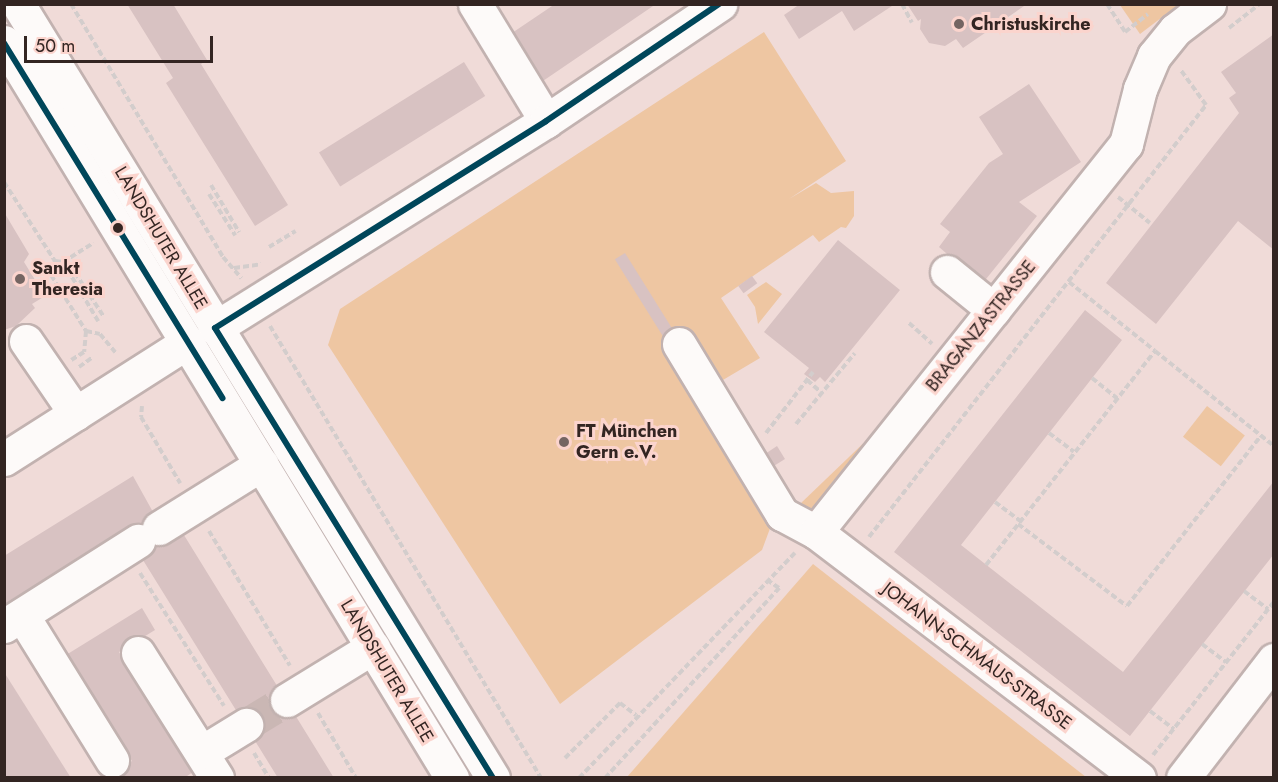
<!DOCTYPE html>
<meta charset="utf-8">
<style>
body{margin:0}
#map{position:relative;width:1278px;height:782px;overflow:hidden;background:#f0dbd8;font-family:Jost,sans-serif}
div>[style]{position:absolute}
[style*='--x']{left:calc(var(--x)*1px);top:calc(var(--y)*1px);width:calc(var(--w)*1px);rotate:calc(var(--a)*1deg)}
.green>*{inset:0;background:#eec6a2;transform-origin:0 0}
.building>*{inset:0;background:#d8c2c2;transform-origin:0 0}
.minor-tunnel>*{height:33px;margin-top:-16.5px;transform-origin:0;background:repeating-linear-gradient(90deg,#cab7b4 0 33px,transparent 0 49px)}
.path>*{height:4px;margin-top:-2px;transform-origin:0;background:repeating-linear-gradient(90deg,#d3cdcc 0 6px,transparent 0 9px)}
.roads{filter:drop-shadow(2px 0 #c2b2b0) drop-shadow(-2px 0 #c2b2b0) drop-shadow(0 2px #c2b2b0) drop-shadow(0 -2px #c2b2b0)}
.minor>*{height:33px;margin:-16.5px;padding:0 16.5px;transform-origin:16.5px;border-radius:16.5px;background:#fdfaf9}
.major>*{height:33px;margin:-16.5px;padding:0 16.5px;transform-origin:16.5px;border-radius:16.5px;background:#fdfaf9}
.bus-1>*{height:6px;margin:-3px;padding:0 3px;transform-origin:3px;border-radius:3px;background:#00465a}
.dots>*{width:16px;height:16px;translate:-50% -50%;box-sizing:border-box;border:3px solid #fbd4cd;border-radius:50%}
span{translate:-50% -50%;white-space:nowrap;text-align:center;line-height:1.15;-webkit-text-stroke:6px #fbd4cd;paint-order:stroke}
.poi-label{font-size:18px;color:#332522;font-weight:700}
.left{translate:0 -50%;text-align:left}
.street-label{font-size:18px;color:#332522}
.frame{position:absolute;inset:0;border:6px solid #332522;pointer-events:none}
.scale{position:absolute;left:24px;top:36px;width:189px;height:27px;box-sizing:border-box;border:3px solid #332522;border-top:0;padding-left:8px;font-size:18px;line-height:21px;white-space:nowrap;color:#332522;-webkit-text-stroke:4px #fbd4cd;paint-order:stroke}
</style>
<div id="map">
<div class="green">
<div style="clip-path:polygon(1120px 5px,1178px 5px,1140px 34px)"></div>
<div style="clip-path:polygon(764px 32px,846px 161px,789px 199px,816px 183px,831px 193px,854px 191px,854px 216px,846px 228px,841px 227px,819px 242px,813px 235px,721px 298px,760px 358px,701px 393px,775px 515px,762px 550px,560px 704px,328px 345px,340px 309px)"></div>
<div style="clip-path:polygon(766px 282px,782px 294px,758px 324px,755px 307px,747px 295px)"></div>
<div style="left:1207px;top:406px;width:48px;height:39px;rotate:38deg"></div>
<div style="clip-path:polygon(873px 434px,878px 437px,817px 516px,800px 504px)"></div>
<div style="clip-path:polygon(813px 564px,1086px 777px,627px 777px)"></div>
</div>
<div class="building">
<div style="clip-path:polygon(127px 4px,173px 4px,207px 60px,201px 64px,288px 205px,255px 226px,166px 83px,173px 78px)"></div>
<div style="clip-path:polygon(555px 4px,656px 4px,540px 83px,514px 46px,519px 43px,512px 33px)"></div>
<div style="clip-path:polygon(800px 4px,895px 4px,854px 31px,842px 11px,799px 39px,784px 15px)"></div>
<div style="clip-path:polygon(907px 4px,1027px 4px,963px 48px,956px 39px,945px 46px,929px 43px,920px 29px,921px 19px,918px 21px)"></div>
<div style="clip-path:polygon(1274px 34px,1274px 250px,1238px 221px,1156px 324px,1106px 283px,1239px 113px,1229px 98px,1236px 93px,1221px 72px)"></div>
<div style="left:464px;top:62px;width:40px;height:171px;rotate:58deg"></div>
<div style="clip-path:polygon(1029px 84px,1081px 162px,1019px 202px,1037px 216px,982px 284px,939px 247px,950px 232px,940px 224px,989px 163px,1003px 154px,979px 117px)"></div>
<div style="clip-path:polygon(4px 212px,29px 254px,24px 262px,45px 296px,32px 304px,35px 308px,16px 326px,4px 330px)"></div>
<div style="clip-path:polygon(838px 240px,900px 290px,825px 382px,820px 377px,815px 382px,804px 374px,809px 368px,764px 332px)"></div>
<div style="left:625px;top:253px;width:99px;height:12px;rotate:58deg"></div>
<div style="left:752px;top:276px;width:9px;height:17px;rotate:54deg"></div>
<div style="clip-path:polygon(1085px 310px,1122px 340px,961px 545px,1123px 672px,1274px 481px,1274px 554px,1130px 736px,894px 552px)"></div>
<div style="clip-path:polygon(777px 446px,785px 459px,769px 469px,765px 454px)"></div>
<div style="clip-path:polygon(133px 476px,158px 521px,179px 527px,334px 778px,278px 778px,138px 552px,4px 617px,4px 556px)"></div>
<div style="clip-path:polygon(142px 608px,155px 630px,119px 652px,193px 772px,184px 778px,105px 778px,132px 761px,66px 655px)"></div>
<div style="clip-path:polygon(4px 672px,71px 778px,4px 778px)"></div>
</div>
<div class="minor-tunnel">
<div style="--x:246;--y:725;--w:48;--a:-31.4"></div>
</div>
<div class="path">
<div style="--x:71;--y:4;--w:295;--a:59"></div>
<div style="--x:223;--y:257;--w:28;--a:49"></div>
<div style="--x:902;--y:4;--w:21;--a:62"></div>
<div style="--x:1107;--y:4;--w:33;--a:57"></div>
<div style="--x:1125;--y:32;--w:29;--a:-38"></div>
<div style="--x:1229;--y:28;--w:39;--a:-38"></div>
<div style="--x:4;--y:182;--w:94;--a:57.2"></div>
<div style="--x:55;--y:261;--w:8;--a:7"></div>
<div style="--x:63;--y:262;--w:69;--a:59.3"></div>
<div style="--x:211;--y:185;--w:55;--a:59.2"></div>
<div style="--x:209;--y:194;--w:49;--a:57.6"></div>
<div style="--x:1118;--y:197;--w:41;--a:39.1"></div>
<div style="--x:269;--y:247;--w:31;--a:-31"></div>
<div style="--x:55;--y:261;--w:15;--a:106"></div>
<div style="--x:51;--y:275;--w:66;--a:58"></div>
<div style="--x:86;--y:331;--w:21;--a:95"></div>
<div style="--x:84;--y:352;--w:15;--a:148"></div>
<div style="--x:63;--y:262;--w:36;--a:-32"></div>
<div style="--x:64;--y:262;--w:7;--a:27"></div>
<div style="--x:70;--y:265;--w:62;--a:56.8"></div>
<div style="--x:234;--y:268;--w:27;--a:-8"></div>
<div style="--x:1069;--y:282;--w:110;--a:38.7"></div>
<div style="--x:909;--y:323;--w:31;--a:42"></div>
<div style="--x:270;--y:326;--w:527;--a:59.05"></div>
<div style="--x:86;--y:331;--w:14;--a:12"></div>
<div style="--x:100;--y:334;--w:26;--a:50"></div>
<div style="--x:79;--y:367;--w:17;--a:-36"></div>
<div style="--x:1092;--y:378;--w:32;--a:39"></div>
<div style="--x:807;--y:380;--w:20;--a:41"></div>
<div style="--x:142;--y:406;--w:11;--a:95"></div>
<div style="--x:141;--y:417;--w:77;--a:59.4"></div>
<div style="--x:796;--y:424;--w:92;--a:-50.3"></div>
<div style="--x:766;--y:433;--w:77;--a:-52.4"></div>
<div style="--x:1049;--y:433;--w:31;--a:37"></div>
<div style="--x:995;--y:502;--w:31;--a:37"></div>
<div style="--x:1018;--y:524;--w:136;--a:37"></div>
<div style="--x:1127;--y:606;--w:216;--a:-51.8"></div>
<div style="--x:209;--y:531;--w:157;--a:59"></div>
<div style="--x:869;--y:537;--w:548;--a:-52.04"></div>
<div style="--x:1206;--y:105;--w:44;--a:-125.8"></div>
<div style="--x:986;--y:565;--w:273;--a:-51.7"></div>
<div style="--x:1155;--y:351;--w:152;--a:38.6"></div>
<div style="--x:140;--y:573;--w:157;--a:57.7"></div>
<div style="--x:1244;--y:591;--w:30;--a:37"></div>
<div style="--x:1202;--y:644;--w:30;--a:37"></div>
<div style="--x:1150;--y:711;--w:30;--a:37"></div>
<div style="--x:318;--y:713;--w:75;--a:59.7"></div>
<div style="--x:254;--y:753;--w:29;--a:59"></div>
<div style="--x:1153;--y:755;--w:195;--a:-51.7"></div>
<div style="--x:565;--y:758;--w:78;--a:-45"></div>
<div style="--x:620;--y:703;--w:20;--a:37"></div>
<div style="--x:579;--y:778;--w:312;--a:-46.2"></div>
<div style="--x:605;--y:778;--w:258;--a:-47.5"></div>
<div style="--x:779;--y:588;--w:14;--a:-146"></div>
</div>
<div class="roads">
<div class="minor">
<div style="--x:475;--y:4;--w:137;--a:58.7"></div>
<div style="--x:947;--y:272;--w:60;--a:39"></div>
<div style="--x:215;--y:328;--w:390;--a:-32"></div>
<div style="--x:546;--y:121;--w:210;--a:-33.9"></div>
<div style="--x:26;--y:341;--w:88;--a:55.6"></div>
<div style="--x:679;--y:344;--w:199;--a:58.8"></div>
<div style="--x:782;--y:514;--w:38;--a:28"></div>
<div style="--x:816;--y:532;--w:406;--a:37.3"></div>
<div style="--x:4;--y:459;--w:218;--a:-32.5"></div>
<div style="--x:159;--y:528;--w:121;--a:-31.9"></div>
<div style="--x:816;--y:532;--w:497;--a:-51.4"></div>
<div style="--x:1126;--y:144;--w:57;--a:-75.7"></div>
<div style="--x:1140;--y:89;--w:36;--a:-67"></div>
<div style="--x:1154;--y:56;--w:33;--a:-51"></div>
<div style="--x:1175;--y:30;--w:43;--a:-37.4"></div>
<div style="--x:22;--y:615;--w:171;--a:58.2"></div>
<div style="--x:4;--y:626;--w:159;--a:-32.4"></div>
<div style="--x:138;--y:653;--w:148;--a:57.7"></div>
<div style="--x:287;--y:700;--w:101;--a:-31.6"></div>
<div style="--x:202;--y:752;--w:52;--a:-31.5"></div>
<div style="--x:1183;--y:778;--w:149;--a:-52.4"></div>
</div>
<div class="major">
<div style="--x:18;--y:4;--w:908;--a:58.46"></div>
<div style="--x:4;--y:42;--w:862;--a:58.67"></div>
</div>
</div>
<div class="bus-1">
<div style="--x:4;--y:43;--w:417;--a:58.4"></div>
<div style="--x:493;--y:778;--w:529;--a:-121.71"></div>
<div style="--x:215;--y:328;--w:390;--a:-32"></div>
<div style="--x:546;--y:121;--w:209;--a:-34.1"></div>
</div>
<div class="dots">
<div style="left:959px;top:24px;background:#756562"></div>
<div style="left:118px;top:228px;background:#332522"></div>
<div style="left:20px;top:279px;background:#756562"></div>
<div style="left:564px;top:442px;background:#756562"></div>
</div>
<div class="poi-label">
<span class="left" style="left:971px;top:24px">Christuskirche</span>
<span class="left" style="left:32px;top:279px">Sankt<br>Theresia</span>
<span class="left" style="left:576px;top:442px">FT München<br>Gern e.V.</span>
</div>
<div class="street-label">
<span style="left:161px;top:238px;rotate:59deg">LANDSHUTER ALLEE</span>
<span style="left:981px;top:326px;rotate:-51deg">BRAGANZASTRASSE</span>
<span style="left:977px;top:656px;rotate:37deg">JOHANN-SCHMAUS-STRASSE</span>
<span style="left:387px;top:671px;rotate:59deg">LANDSHUTER ALLEE</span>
</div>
<div class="frame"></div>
<div class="scale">50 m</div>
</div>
